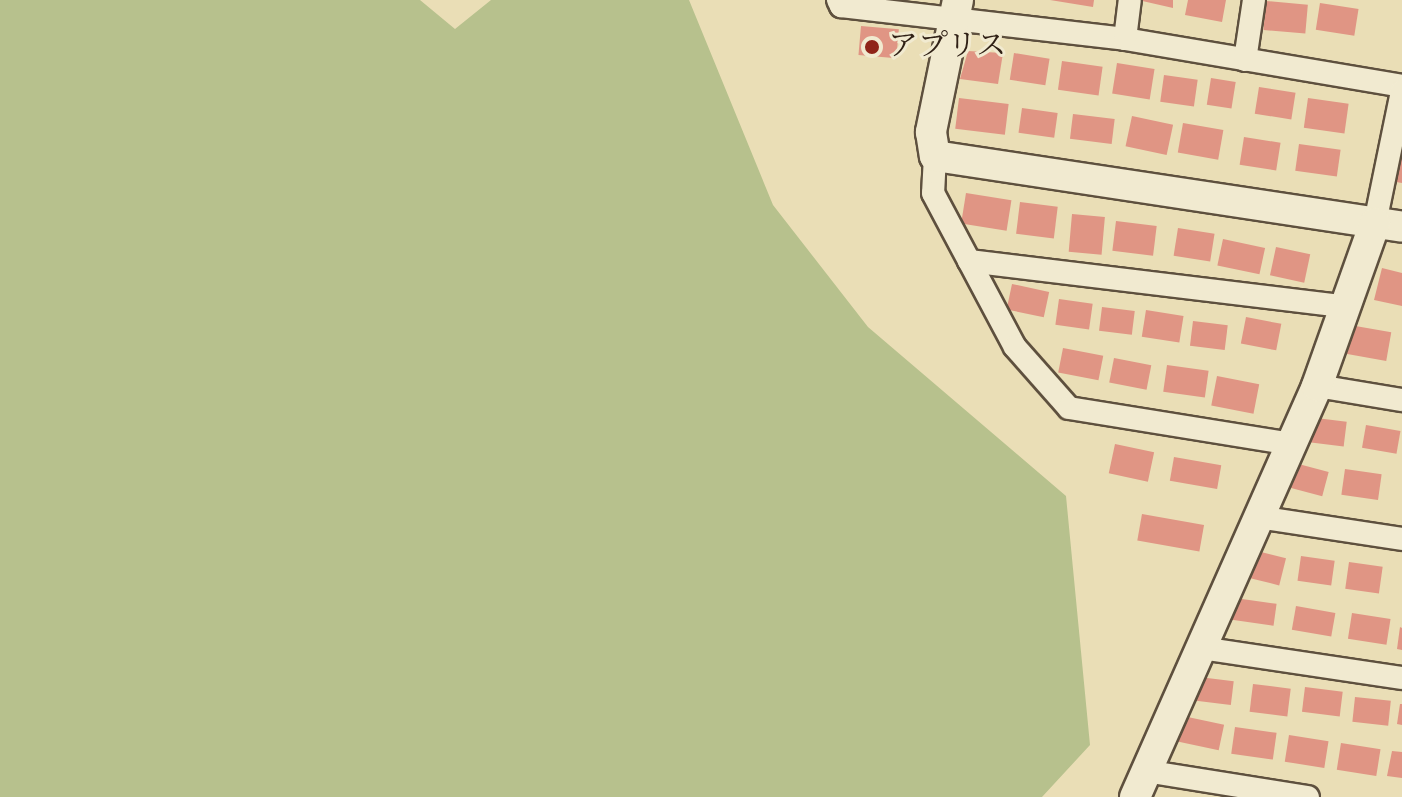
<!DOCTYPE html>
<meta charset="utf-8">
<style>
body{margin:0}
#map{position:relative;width:1402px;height:797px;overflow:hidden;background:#eadeb6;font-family:"IM FELL DW Pica","Noto Serif JP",serif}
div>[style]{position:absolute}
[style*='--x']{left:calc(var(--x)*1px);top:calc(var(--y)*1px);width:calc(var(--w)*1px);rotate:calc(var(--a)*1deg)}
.green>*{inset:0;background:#b7c18d}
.building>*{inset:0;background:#e09584;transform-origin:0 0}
.roads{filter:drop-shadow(2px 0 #5e503e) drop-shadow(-2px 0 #5e503e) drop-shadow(0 2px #5e503e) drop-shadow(0 -2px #5e503e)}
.street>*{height:22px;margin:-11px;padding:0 11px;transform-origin:11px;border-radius:11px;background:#f1ead0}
.secondary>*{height:30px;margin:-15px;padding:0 15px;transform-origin:15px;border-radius:15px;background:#f1ead0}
.dots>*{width:22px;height:22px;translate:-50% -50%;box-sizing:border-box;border:4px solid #f1ead0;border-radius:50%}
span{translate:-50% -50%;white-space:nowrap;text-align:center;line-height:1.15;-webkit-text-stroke:6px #f1ead0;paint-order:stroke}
.poi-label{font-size:30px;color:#302116}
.left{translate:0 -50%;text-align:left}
</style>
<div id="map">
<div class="green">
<div style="clip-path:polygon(0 0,420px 0,455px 29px,491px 0,689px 0,773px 205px,868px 327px,1066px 496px,1090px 745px,1042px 797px,0 797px)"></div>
</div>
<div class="building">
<div style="clip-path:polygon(1050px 0,1094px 0,1093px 7px)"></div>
<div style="clip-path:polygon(1138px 0,1173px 0,1173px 8px)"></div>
<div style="clip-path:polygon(1188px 0,1226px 0,1222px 22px,1185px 15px)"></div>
<div style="left:1266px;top:1px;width:42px;height:29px;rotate:5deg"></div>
<div style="left:1320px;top:3px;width:39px;height:27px;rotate:9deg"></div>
<div style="left:861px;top:26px;width:38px;height:29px;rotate:5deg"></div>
<div style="clip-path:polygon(968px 51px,1003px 53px,998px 84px,960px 79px)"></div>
<div style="left:1014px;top:53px;width:36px;height:27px;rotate:9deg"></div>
<div style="left:1062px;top:61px;width:41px;height:29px;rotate:8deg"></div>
<div style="left:1117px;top:63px;width:38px;height:31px;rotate:9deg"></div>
<div style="left:1164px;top:75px;width:34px;height:27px;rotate:8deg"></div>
<div style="left:1211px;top:78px;width:25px;height:27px;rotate:9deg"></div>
<div style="left:1259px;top:87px;width:37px;height:27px;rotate:9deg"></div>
<div style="left:959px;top:98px;width:50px;height:31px;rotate:7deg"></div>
<div style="left:1308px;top:98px;width:41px;height:30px;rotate:8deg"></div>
<div style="left:1022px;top:108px;width:36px;height:25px;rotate:8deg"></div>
<div style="left:1073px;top:114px;width:42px;height:25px;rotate:7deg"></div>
<div style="left:1132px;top:116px;width:42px;height:31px;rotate:12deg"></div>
<div style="left:1183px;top:123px;width:41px;height:30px;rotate:10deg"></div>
<div style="left:1244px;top:137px;width:37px;height:28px;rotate:9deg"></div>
<div style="left:1299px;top:144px;width:42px;height:27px;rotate:8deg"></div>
<div style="clip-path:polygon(1400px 152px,1402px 153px,1402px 183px,1396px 182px)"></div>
<div style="left:966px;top:193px;width:46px;height:31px;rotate:9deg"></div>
<div style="left:1020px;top:202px;width:38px;height:32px;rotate:7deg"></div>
<div style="left:1072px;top:214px;width:33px;height:38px;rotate:5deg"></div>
<div style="left:1116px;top:221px;width:41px;height:30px;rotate:7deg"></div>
<div style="left:1178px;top:228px;width:37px;height:28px;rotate:9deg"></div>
<div style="left:1223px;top:239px;width:43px;height:27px;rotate:12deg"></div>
<div style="left:1276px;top:247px;width:35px;height:29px;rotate:12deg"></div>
<div style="clip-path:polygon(1382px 268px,1402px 273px,1402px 306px,1374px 300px)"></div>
<div style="left:1012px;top:284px;width:38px;height:26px;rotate:12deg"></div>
<div style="left:1059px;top:299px;width:34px;height:26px;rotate:8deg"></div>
<div style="left:1102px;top:307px;width:33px;height:24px;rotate:7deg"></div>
<div style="left:1146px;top:310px;width:38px;height:27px;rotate:9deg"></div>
<div style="left:1246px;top:317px;width:36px;height:27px;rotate:11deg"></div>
<div style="left:1193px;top:321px;width:35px;height:25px;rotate:7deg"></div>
<div style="left:1344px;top:324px;width:48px;height:29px;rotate:10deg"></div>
<div style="left:1063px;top:348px;width:41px;height:25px;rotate:11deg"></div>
<div style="left:1114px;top:358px;width:38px;height:25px;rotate:11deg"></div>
<div style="left:1167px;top:365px;width:42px;height:27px;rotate:8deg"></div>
<div style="left:1217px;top:376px;width:43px;height:30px;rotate:11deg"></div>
<div style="left:1308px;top:417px;width:39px;height:25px;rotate:7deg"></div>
<div style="left:1366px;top:425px;width:35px;height:23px;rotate:10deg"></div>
<div style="left:1115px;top:444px;width:40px;height:30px;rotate:12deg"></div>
<div style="left:1174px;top:457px;width:48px;height:24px;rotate:10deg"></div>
<div style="left:1291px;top:462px;width:39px;height:25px;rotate:15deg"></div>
<div style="left:1345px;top:469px;width:37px;height:26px;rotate:8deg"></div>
<div style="left:1142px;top:514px;width:63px;height:27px;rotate:10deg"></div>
<div style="left:1253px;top:550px;width:34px;height:28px;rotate:14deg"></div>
<div style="left:1301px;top:556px;width:34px;height:25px;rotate:8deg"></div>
<div style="left:1349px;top:562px;width:34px;height:27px;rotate:8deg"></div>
<div style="left:1235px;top:598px;width:42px;height:22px;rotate:8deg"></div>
<div style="left:1296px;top:606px;width:40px;height:24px;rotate:10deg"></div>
<div style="left:1352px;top:613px;width:39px;height:26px;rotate:9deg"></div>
<div style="clip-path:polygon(1400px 627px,1402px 628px,1402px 650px,1397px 649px)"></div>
<div style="left:1199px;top:677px;width:35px;height:24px;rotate:7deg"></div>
<div style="left:1253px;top:684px;width:38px;height:28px;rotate:7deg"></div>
<div style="left:1305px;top:687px;width:38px;height:25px;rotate:7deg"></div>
<div style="left:1355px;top:697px;width:36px;height:25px;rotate:6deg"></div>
<div style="clip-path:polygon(1400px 704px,1402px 704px,1402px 725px,1397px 724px)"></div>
<div style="left:1183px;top:716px;width:42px;height:26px;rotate:12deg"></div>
<div style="left:1235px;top:727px;width:42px;height:27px;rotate:8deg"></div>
<div style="left:1289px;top:735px;width:40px;height:27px;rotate:9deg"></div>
<div style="left:1341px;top:743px;width:40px;height:27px;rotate:9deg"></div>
<div style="clip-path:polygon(1392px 751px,1402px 752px,1402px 778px,1387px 776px)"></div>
</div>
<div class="roads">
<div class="street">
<div style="--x:838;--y:0;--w:7;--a:63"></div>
<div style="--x:841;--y:6;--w:286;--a:6.6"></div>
<div style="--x:1125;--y:39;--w:281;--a:9.6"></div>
<div style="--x:1125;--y:39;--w:39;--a:-83"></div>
<div style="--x:1245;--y:60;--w:61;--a:-81.5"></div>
<div style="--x:935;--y:156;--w:37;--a:93"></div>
<div style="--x:933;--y:193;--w:174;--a:62"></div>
<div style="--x:1015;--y:347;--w:81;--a:48.5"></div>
<div style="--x:1069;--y:408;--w:225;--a:9.2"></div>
<div style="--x:1375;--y:223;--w:135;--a:-78.4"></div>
<div style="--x:969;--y:261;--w:376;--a:6.9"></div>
<div style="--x:1317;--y:386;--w:86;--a:9.4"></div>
<div style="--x:1258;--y:517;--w:146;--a:8.7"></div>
<div style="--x:1201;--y:648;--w:203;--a:8.5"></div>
<div style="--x:1145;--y:771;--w:165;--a:9.1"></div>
</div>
<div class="secondary">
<div style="--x:958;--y:0;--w:135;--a:101.6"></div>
<div style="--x:931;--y:132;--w:24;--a:81"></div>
<div style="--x:935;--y:156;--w:472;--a:8.6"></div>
<div style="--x:1135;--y:797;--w:449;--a:-66.1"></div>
<div style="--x:1317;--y:386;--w:173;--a:-70.4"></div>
</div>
</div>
<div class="dots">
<div style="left:872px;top:47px;background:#8f2418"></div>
</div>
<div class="poi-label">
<span class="left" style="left:888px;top:47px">アプリス</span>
</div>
</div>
